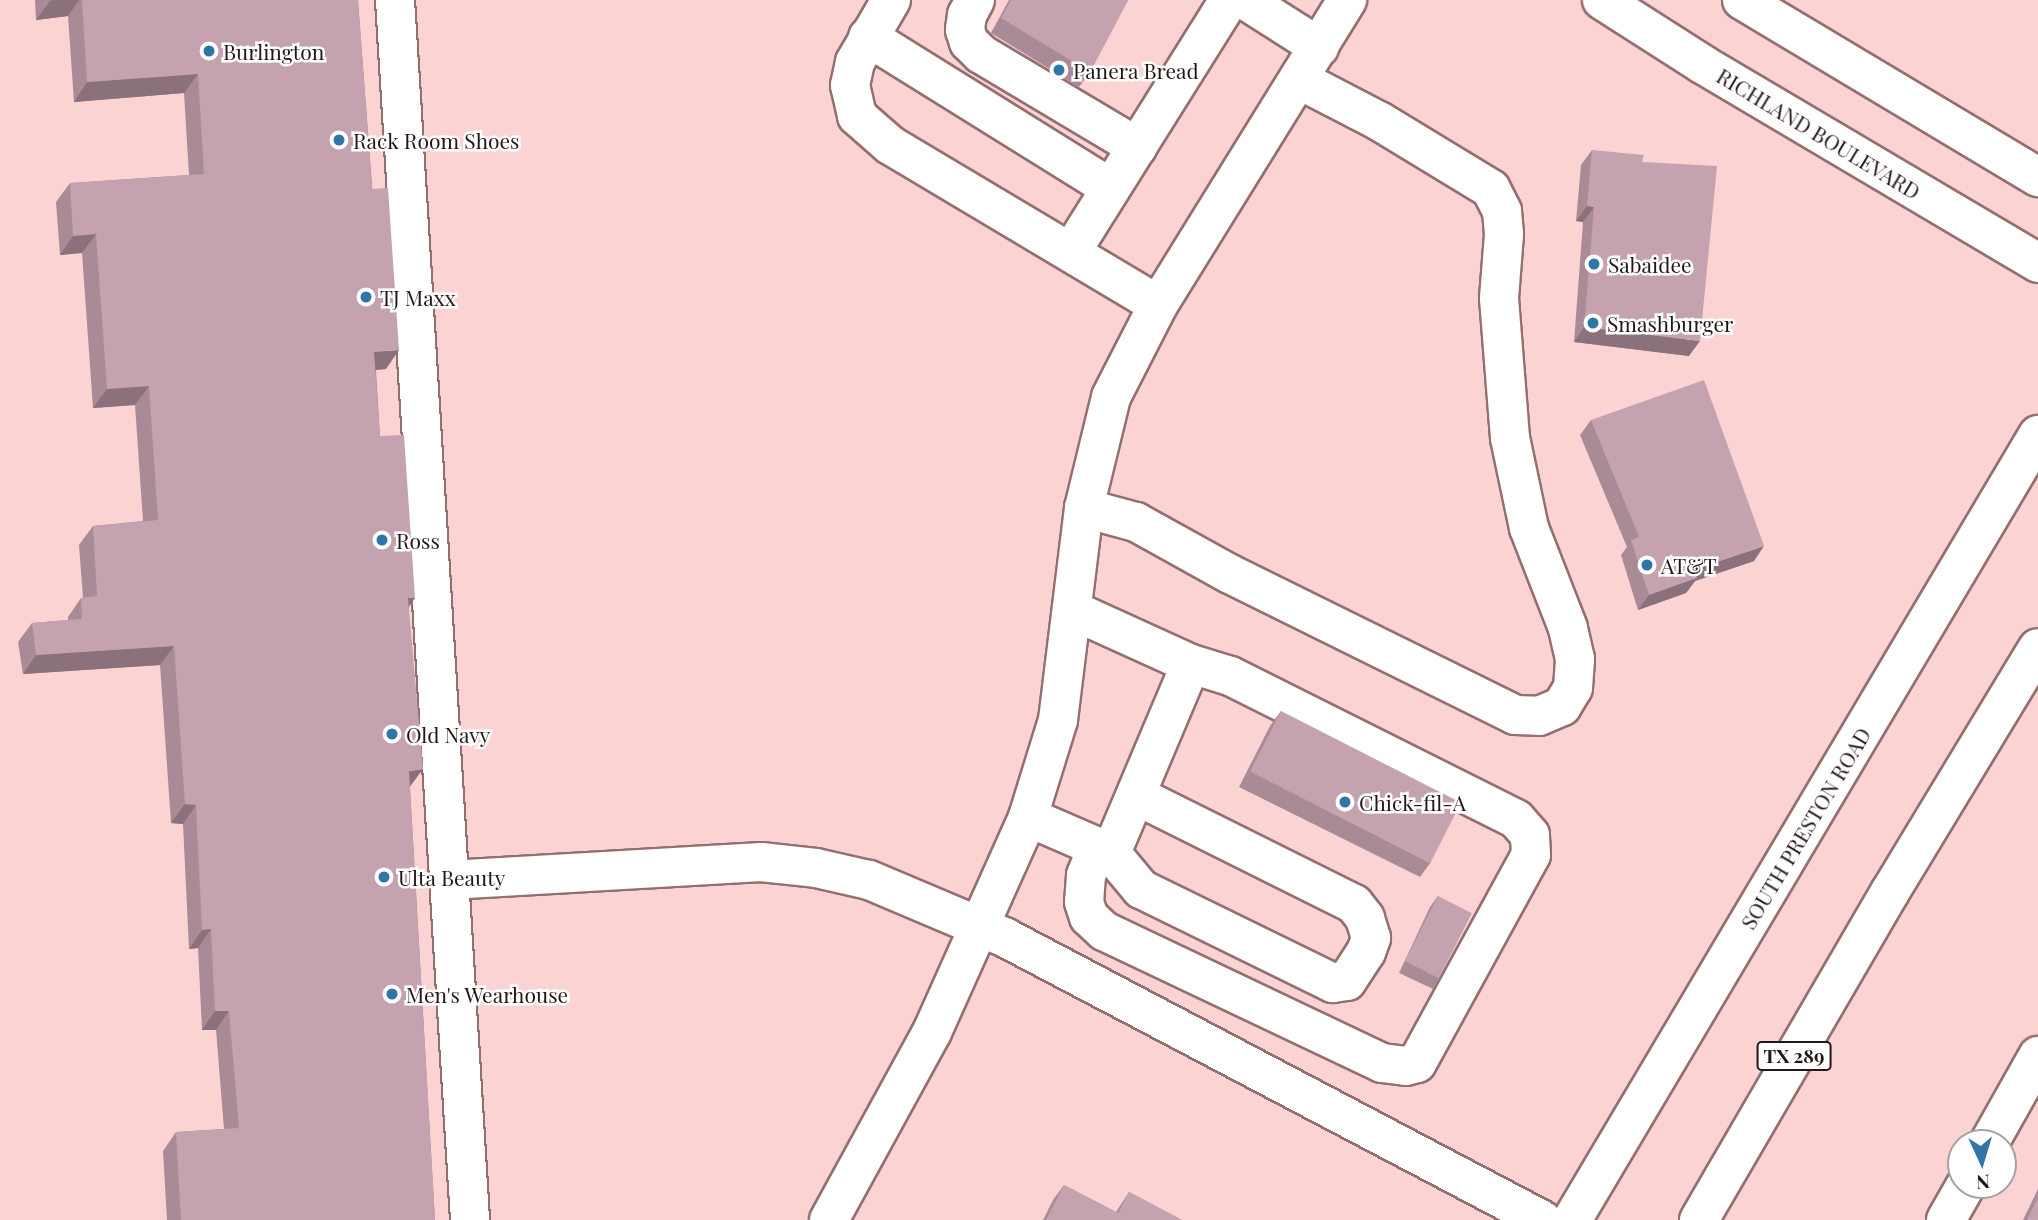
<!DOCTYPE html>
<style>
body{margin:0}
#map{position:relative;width:2038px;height:1220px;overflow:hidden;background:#fcd3d3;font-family:"Playfair Display",serif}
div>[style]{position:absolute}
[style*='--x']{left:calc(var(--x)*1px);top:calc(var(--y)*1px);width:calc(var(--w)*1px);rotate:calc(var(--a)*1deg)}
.roads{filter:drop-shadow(2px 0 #946f70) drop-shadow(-2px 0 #946f70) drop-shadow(0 2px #946f70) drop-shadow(0 -2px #946f70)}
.minor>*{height:38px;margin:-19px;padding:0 19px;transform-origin:19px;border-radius:19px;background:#fff}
.major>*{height:38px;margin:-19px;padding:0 19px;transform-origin:19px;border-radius:19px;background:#fff}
.wall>*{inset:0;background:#a98b97}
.shaded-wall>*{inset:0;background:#8a717b}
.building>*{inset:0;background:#c5a2b0;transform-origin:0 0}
.dots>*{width:19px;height:19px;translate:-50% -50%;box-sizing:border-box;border:4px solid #fff;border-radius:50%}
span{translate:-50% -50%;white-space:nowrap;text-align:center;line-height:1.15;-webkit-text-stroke:5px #fff;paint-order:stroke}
.shield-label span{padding:2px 5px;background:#fff;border:2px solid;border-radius:5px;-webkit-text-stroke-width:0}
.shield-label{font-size:19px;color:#241516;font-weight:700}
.poi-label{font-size:21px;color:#241516}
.left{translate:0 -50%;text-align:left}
.street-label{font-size:21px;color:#241516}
.north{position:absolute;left:1947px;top:1129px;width:70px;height:70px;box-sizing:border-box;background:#fff;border:2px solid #a7a1a2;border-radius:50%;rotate:176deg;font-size:19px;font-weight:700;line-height:28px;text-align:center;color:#241516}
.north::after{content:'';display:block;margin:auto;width:24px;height:32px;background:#2e76aa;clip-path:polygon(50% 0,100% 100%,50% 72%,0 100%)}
</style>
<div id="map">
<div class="roads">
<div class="minor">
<div style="--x:395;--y:0;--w:1222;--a:86.48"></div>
<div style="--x:891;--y:0;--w:72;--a:120.1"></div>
<div style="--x:855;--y:62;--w:24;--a:102"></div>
<div style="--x:850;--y:85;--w:32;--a:77"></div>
<div style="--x:857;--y:116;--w:44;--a:41.3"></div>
<div style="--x:890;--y:145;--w:312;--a:30.8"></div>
<div style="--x:975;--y:0;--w:17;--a:118"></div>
<div style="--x:967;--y:15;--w:15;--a:98"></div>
<div style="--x:965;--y:30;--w:13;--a:72"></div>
<div style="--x:969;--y:42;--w:17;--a:45"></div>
<div style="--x:981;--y:54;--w:182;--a:30.8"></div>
<div style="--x:1245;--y:0;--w:88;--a:32.4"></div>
<div style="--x:1602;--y:0;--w:119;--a:32.6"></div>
<div style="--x:1702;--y:64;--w:391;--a:30.6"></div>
<div style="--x:1742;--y:0;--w:345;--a:30.9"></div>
<div style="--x:868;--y:37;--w:286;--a:31.9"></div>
<div style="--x:1071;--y:252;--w:297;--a:-57.9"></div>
<div style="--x:1084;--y:508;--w:54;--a:15.1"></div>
<div style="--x:1136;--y:522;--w:107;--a:29"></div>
<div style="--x:1230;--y:574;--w:318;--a:26.3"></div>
<div style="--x:1515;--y:715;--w:24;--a:2"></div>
<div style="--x:1539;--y:716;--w:25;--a:-23"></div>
<div style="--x:1562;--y:706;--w:21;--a:-59"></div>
<div style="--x:1573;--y:688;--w:29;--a:-86"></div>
<div style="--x:1575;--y:659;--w:32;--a:-103"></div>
<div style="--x:1568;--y:628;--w:107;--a:-111.3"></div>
<div style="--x:1529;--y:528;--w:92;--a:-101.9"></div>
<div style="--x:1510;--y:438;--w:140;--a:-94.5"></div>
<div style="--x:1499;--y:298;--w:64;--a:-85.5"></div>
<div style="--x:1504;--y:234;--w:23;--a:-95"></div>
<div style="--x:1502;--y:211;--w:25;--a:-117"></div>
<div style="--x:1491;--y:189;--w:131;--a:-148.7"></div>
<div style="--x:1379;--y:121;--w:91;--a:-152.6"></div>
<div style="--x:1028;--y:817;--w:90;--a:23.4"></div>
<div style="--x:1111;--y:853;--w:205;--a:-67.1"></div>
<div style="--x:1191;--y:664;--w:128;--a:-155.6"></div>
<div style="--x:1097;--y:847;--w:30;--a:111"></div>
<div style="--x:1086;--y:875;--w:27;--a:94"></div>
<div style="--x:1084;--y:902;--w:16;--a:72"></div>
<div style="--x:1089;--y:917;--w:21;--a:43"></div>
<div style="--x:1104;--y:931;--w:308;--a:25.4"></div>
<div style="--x:1382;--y:1063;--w:24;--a:7"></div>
<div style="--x:1406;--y:1066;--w:11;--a:-15"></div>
<div style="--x:1417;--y:1063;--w:237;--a:-61.3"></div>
<div style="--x:1531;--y:855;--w:20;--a:-93"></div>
<div style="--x:1530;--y:835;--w:21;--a:-131"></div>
<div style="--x:1516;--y:819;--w:320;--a:-153.4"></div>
<div style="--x:1230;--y:676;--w:41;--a:-162.9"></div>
<div style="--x:1111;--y:853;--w:47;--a:50.2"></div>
<div style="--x:1141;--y:889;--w:214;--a:26.1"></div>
<div style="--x:1333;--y:983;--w:14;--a:-8"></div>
<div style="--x:1347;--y:981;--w:35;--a:-57"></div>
<div style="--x:1366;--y:952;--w:15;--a:-70"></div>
<div style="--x:1371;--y:938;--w:21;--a:-107"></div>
<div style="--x:1365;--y:918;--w:18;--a:-128"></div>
<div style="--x:1354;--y:904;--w:242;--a:-153.5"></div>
<div style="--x:449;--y:880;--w:313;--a:-3.3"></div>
<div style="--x:761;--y:862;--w:55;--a:6.2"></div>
<div style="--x:816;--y:868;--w:54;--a:12.8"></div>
<div style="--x:869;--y:880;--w:149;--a:22.9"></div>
<div style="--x:1006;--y:938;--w:606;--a:27.75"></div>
<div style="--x:1989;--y:1143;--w:100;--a:-60.6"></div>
<div style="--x:829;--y:1220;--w:214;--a:-61.3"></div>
<div style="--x:932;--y:1032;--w:235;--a:-65.9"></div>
<div style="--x:1028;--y:817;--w:102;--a:-72.8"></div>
<div style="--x:1058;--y:720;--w:214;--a:-83"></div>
<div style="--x:1084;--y:508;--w:114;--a:-76.3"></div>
<div style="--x:1111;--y:397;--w:103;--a:-62.9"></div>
<div style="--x:1158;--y:305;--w:359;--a:-58.2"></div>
<div style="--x:1946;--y:1220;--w:40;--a:-60.3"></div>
</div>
<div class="major">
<div style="--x:1572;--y:1220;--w:913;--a:-59.31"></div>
<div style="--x:1699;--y:1220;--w:380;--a:-59.8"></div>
<div style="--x:1890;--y:892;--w:285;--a:-58.8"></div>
</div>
</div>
<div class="wall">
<div style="clip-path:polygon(35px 0,358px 0,386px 369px,376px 370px,380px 436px,409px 607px,410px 788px,435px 1220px,167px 1220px,163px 1151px,176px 1132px,224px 1129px,216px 1030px,202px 1030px,198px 948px,189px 949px,183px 824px,171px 823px,160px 665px,23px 674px,18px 642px,32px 623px,68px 620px,68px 617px,81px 598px,83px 598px,79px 545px,93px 526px,143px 521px,135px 405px,93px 408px,82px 253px,60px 255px,56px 202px,70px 183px,189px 175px,184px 93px,74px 102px,68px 16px,36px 20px)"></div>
<div style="clip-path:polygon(1009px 0,1128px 0,1090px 72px,1079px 87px,991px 33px)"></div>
<div style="clip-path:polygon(1592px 150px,1642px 162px,1689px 356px,1574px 342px,1583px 222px,1576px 221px,1581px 165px)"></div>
<div style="clip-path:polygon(1591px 420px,1754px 561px,1695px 581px,1686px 593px,1638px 610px,1621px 555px,1627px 547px,1580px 435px)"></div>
<div style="clip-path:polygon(1281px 711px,1431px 862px,1420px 877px,1239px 787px,1270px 726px)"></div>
<div style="clip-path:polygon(1438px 896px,1440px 978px,1433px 989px,1399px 973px,1430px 907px)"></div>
<div style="clip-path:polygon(1064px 1185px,1116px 1212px,1129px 1192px,1182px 1220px,1043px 1220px,1053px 1200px)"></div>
<div style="clip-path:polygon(2038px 1189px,2038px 1220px,2023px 1220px)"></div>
</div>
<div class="shaded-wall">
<div style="clip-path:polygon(55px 0,79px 0,68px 16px,36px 20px,50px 1px)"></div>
<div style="clip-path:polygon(198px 74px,184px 93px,74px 102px,87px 82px)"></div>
<div style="clip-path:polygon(1587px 206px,1594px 207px,1583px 222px,1576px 221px)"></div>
<div style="clip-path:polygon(96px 234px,82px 253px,60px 255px,73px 236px)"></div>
<div style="clip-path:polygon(1584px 327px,1700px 341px,1689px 356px,1574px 342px)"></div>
<div style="clip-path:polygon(399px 350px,386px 369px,361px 371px,374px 352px)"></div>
<div style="clip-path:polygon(149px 386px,135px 405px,93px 408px,107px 389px)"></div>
<div style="clip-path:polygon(1764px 546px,1754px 561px,1695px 581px,1686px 593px,1638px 610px,1649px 595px,1694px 570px)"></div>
<div style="clip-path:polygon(408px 598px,415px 598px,402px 617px)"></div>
<div style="clip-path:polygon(174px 646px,160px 665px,23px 674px,36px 655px)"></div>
<div style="clip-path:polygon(423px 769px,409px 788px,409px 771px)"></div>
<div style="clip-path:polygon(185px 804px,196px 805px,183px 824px,171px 823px)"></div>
<div style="clip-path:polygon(211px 929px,198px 948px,189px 949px,202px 930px)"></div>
<div style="clip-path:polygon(215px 1011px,229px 1011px,216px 1030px,202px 1030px)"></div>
</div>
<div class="building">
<div style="clip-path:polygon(82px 0,358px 0,372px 189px,388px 188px,399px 350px,374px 352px,380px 436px,404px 435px,415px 598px,408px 598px,423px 769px,409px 771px,435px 1220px,181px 1220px,176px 1132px,239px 1128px,229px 1011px,215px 1011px,211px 929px,202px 930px,196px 805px,185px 804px,174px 646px,36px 655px,32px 623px,82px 619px,81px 598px,97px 596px,93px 526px,158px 520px,149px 386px,107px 389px,96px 234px,73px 236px,70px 183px,204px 174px,198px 74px,87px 82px)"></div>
<div style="clip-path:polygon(1011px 0,1128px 0,1090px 72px,1001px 18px)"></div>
<div style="clip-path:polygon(1592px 150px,1644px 155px,1642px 162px,1717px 166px,1700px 341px,1584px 327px,1594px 207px,1587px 206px)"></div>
<div style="clip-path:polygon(1704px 380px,1764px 546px,1694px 570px,1697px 578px,1649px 595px,1631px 540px,1639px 537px,1591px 420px)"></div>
<div style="left:1281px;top:711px;width:202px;height:68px;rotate:27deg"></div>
<div style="left:1438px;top:896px;width:38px;height:73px;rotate:27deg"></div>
<div style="clip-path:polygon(1064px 1185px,1118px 1213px,1129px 1192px,1182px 1220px,1046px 1220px)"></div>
<div style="clip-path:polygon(2038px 1197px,2038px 1220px,2027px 1220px)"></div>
</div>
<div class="dots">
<div style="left:209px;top:51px;background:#2e76aa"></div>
<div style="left:1059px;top:70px;background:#2e76aa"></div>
<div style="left:339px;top:140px;background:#2e76aa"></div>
<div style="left:1594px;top:264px;background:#2e76aa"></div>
<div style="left:366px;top:297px;background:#2e76aa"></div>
<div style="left:1593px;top:323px;background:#2e76aa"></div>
<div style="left:382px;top:540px;background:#2e76aa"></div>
<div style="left:1647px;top:565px;background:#2e76aa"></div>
<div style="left:392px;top:734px;background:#2e76aa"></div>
<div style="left:1345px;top:802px;background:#2e76aa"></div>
<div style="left:384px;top:877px;background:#2e76aa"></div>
<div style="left:392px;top:994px;background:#2e76aa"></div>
</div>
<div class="shield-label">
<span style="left:1794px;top:1056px">TX 289</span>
</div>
<div class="poi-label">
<span class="left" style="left:223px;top:51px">Burlington</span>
<span class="left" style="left:1073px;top:70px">Panera Bread</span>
<span class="left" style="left:353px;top:140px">Rack Room Shoes</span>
<span class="left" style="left:1608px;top:264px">Sabaidee</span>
<span class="left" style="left:380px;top:297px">TJ Maxx</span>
<span class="left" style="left:1607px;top:323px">Smashburger</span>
<span class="left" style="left:396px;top:540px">Ross</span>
<span class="left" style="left:1661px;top:565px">AT&amp;T</span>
<span class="left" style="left:406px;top:734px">Old Navy</span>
<span class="left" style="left:1359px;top:802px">Chick-fil-A</span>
<span class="left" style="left:398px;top:877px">Ulta Beauty</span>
<span class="left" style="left:406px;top:994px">Men's Wearhouse</span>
</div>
<div class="street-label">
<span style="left:1819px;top:133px;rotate:31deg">RICHLAND BOULEVARD</span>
<span style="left:1805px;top:828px;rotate:-59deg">SOUTH PRESTON ROAD</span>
</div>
<div class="north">N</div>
</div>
